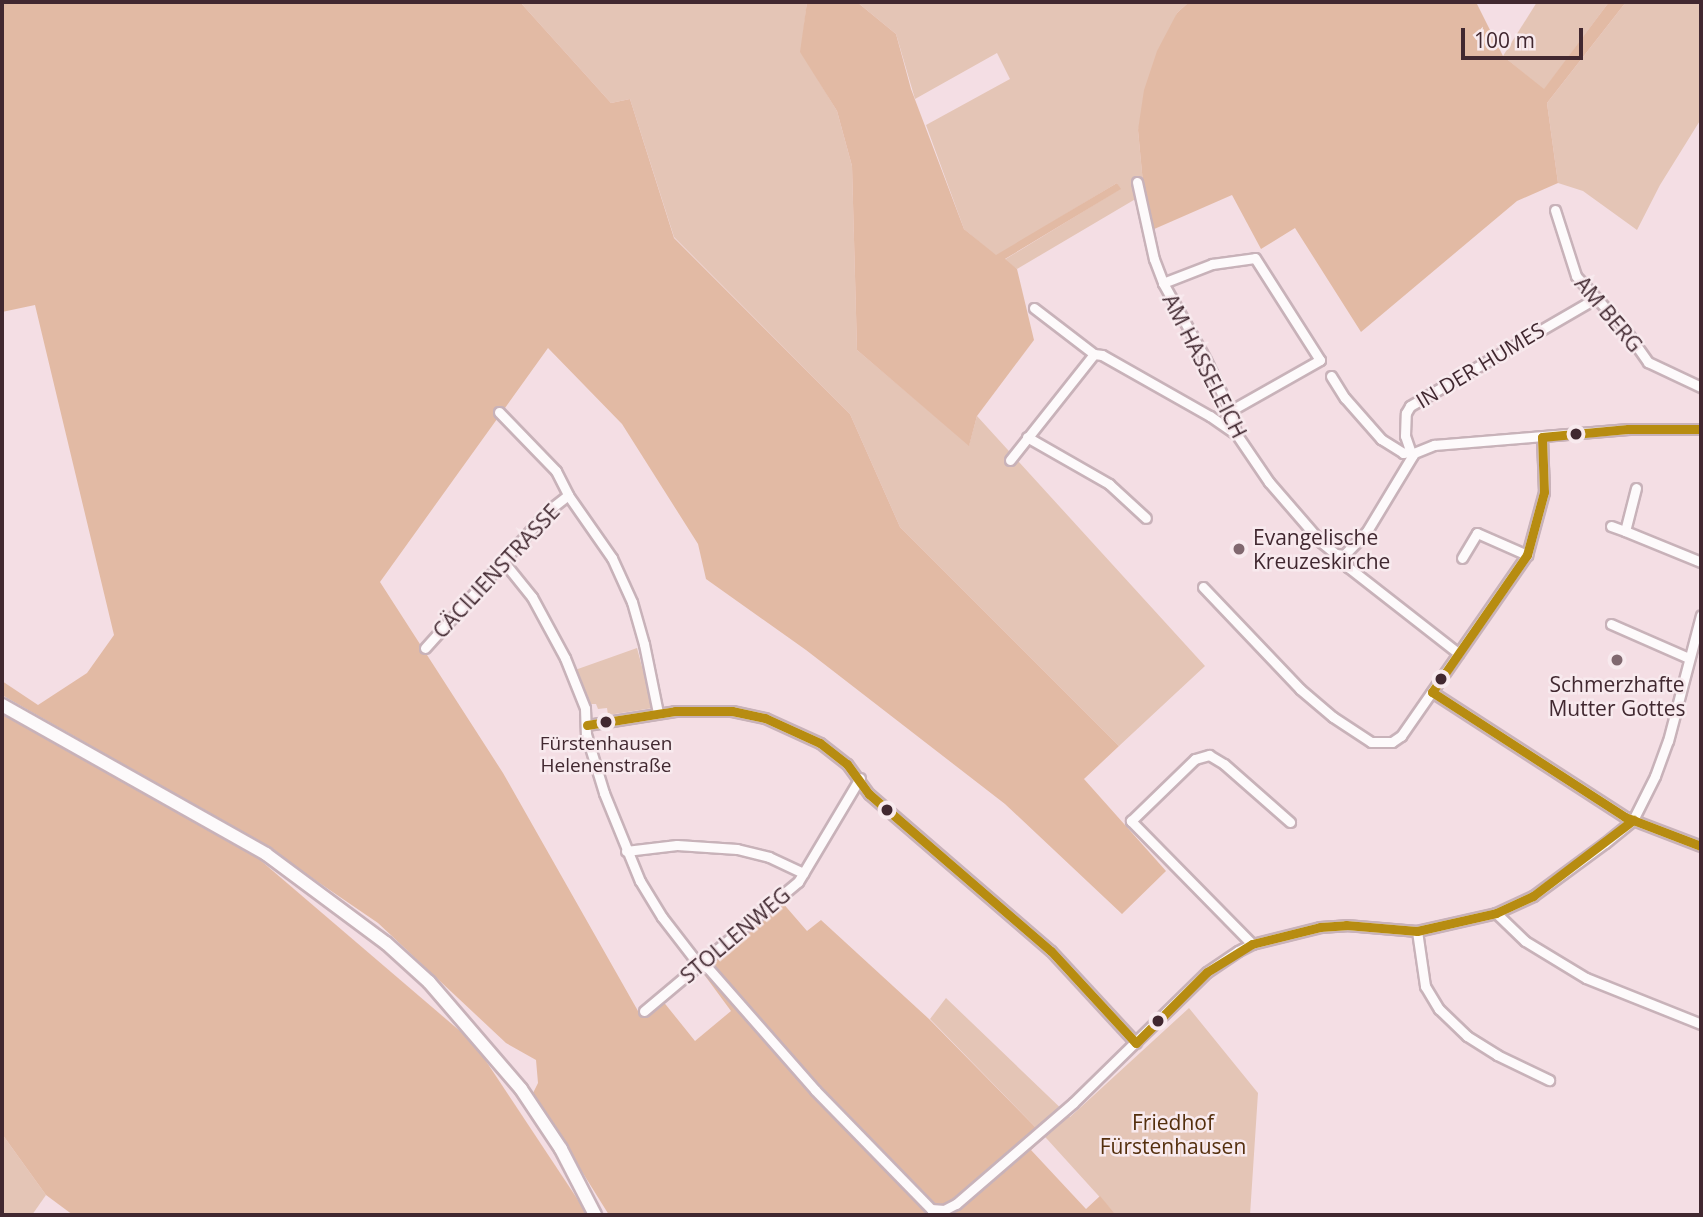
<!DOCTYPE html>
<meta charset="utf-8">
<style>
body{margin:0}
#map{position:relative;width:1703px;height:1217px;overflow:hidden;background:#f4dee4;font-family:"Open Sans",sans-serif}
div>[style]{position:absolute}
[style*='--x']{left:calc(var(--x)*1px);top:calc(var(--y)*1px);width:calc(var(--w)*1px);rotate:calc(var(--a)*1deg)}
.green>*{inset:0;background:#e4c5b6}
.forest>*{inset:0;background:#e2baa4}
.roads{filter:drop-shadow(2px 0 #c8b2b9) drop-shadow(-2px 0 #c8b2b9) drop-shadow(0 2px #c8b2b9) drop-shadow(0 -2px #c8b2b9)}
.minor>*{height:9px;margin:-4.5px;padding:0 4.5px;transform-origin:4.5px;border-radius:4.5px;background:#fdfafb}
.secondary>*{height:12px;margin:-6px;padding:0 6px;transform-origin:6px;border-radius:6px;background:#fdfafb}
.bus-1>*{height:9px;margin:-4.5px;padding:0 4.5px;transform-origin:4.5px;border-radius:4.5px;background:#b78c11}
.dots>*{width:19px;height:19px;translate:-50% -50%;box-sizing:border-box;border:4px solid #f8eaee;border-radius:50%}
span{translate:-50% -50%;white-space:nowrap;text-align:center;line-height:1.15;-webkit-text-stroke:5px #f8eaee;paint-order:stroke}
.bus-label{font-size:19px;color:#412830}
.street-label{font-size:21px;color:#412830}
.poi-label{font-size:21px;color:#412830}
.left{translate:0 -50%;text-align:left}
.park-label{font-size:21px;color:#542f0d}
.frame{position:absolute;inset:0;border:4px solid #412830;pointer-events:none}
.scale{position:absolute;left:1461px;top:28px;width:122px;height:32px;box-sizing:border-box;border:4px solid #412830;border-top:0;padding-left:9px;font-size:21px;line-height:24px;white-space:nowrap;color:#412830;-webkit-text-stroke:5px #f8eaee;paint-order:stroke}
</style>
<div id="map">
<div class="green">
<div style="clip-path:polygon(520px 2px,807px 2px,801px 52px,837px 111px,852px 166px,857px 350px,969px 445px,977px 416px,1205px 666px,1119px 746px,900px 527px,850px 414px,674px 237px,630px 99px,611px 103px)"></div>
<div style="clip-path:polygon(857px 2px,1189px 2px,1177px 13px,1138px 130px,1144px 194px,1017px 269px,1004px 260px,1120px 189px,1117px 183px,996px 256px,964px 229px,926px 125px,1010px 79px,997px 53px,915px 99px,896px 34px)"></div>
<div style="clip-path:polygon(1537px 2px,1609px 2px,1544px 90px,1503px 56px)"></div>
<div style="clip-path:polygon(1626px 2px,1701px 2px,1701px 119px,1660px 185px,1637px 230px,1583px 191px,1558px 183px,1547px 103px)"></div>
<div style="clip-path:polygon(637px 648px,653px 708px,608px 715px,607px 708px,598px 709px,596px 704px,589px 704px,575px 670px)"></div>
<div style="clip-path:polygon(946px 998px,1070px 1117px,1189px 1008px,1258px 1093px,1250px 1215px,1116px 1215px,1047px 1139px,930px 1019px)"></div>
<div style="clip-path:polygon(2px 1134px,46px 1195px,32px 1215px,2px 1215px)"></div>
</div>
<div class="forest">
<div style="clip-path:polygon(2px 2px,520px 2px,611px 103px,630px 99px,674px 238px,850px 414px,900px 527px,1119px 746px,1084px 779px,1166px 871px,1122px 914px,1005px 804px,806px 650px,706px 579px,698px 544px,622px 424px,548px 348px,380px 582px,503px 773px,638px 1011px,646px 1014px,662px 1000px,695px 1041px,731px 1011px,700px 969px,781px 901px,807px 931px,821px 920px,929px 1019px,1045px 1137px,1031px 1150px,1086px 1209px,1100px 1196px,1116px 1215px,609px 1215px,533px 1093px,538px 1083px,536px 1060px,506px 1043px,378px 923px,258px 841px,2px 695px,2px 681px,38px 705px,87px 673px,114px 635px,35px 305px,2px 312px)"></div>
<div style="clip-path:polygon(807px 2px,857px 2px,896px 34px,911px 89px,964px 229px,996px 255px,1117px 183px,1121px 189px,1005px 259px,1017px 269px,1034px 340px,977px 416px,969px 446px,857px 350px,852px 166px,837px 111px,800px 52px)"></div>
<div style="clip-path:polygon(1189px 2px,1476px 2px,1503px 56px,1544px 89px,1609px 2px,1626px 2px,1547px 103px,1558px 183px,1517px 201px,1361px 332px,1295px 228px,1261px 249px,1232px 195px,1152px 230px,1144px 194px,1138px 130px,1144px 90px,1157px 51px,1177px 13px)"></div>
<div style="clip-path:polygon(2px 707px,245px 847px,474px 1043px,588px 1215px,73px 1215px,46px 1195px,2px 1134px)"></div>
</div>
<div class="roads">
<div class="minor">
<div style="--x:1137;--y:182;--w:79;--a:77.6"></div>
<div style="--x:1154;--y:259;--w:26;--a:69"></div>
<div style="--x:1163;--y:283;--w:88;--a:60.8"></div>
<div style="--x:1206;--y:360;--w:56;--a:64.8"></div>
<div style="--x:1230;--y:411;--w:25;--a:74"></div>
<div style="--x:1237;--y:435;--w:57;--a:55.8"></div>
<div style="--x:1269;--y:482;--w:79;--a:49.1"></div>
<div style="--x:1321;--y:542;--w:19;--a:39"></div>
<div style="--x:1336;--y:554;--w:8;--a:7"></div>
<div style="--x:1555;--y:210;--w:69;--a:72.3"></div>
<div style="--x:1576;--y:276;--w:71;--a:47.3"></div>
<div style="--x:1624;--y:328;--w:42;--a:54.8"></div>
<div style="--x:1648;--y:362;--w:59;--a:25.3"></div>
<div style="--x:1163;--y:283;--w:53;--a:-21.2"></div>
<div style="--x:1212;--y:264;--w:43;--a:-7.9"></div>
<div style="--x:1255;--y:258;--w:121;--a:57.5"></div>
<div style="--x:1320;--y:360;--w:103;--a:150.5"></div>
<div style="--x:1034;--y:308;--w:76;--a:37.5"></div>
<div style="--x:1094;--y:354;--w:8;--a:7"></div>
<div style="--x:1102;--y:355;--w:124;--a:29.5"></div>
<div style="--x:1210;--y:416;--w:33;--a:35"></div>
<div style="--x:1331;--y:376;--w:26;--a:58"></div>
<div style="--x:1345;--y:398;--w:55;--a:48.7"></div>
<div style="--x:1381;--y:439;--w:26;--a:32"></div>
<div style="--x:1403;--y:453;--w:6;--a:-9"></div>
<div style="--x:499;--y:412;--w:82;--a:46"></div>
<div style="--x:556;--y:471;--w:27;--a:63"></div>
<div style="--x:568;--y:495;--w:77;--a:55.1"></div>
<div style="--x:612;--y:558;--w:48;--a:65.6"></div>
<div style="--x:632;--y:602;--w:44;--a:74.1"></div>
<div style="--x:644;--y:644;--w:70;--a:78.5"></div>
<div style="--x:1027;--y:437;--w:95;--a:29.8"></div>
<div style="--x:1109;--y:484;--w:50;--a:42.6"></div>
<div style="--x:1412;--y:456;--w:21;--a:-109"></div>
<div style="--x:1405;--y:436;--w:23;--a:-88"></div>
<div style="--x:1406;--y:413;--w:8;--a:-60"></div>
<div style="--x:1410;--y:406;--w:215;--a:-30.1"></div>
<div style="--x:1010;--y:460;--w:135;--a:-51.6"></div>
<div style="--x:1636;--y:488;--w:44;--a:104.3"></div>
<div style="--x:1625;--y:531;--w:82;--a:22.2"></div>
<div style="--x:1611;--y:526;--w:15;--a:20"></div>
<div style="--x:1344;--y:555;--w:33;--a:-46"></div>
<div style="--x:1367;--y:531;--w:91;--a:-58.9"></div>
<div style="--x:1414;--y:453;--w:22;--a:-22"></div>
<div style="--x:1434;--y:445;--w:195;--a:-4.7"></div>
<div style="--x:1628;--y:429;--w:73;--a:0"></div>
<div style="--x:1344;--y:555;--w:13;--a:72"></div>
<div style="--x:1348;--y:567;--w:140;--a:38"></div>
<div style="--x:1462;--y:558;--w:29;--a:-59"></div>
<div style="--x:1477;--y:533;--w:55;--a:23.7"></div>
<div style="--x:503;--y:561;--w:46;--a:51.1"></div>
<div style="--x:532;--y:597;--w:69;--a:61.6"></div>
<div style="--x:565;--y:658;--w:54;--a:68.2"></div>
<div style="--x:585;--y:708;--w:26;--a:88"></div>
<div style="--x:586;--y:734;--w:62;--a:73"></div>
<div style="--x:604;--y:793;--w:95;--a:67.8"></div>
<div style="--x:640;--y:881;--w:42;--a:58.6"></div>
<div style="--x:662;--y:917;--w:61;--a:52.4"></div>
<div style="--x:699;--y:965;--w:9;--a:18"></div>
<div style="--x:708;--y:968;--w:162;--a:48.7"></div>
<div style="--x:815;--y:1090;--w:166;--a:45.7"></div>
<div style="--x:931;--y:1209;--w:13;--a:4"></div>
<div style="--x:944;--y:1210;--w:13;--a:-27"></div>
<div style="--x:956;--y:1204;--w:155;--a:-40.8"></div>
<div style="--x:1073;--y:1103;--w:187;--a:-44.4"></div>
<div style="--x:1207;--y:972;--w:37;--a:-34"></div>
<div style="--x:1238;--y:951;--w:16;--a:-27"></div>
<div style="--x:1252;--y:944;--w:70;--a:-14"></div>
<div style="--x:1320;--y:927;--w:26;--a:-4"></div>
<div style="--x:1346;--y:925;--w:71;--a:4.8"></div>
<div style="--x:1417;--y:931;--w:81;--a:-12.8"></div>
<div style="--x:1496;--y:913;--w:41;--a:-24.7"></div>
<div style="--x:1533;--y:896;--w:89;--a:-36.4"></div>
<div style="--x:1605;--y:843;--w:36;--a:-39"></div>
<div style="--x:1633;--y:820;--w:49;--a:-63.4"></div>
<div style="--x:1655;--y:776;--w:37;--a:-70"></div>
<div style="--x:1668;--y:741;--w:130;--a:-75.3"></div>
<div style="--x:1203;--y:587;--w:141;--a:46.4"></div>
<div style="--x:1300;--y:689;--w:43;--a:40.3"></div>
<div style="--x:1333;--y:717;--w:45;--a:33.3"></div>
<div style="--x:1371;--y:742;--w:21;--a:0"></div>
<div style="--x:1392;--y:742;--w:11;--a:-34"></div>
<div style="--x:1401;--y:736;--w:221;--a:-55.2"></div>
<div style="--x:1527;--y:555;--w:65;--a:-74.9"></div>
<div style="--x:1544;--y:492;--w:55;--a:-92.1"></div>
<div style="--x:1611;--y:624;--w:85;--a:23.6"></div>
<div style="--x:425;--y:648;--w:186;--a:-48.1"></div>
<div style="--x:549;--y:510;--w:24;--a:-38"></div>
<div style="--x:1432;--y:692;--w:230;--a:32.9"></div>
<div style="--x:1625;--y:817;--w:81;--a:20.9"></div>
<div style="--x:587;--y:725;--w:89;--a:-9"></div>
<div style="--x:675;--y:711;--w:57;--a:0"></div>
<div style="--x:732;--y:711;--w:34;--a:12"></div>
<div style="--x:765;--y:718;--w:60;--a:24.4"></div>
<div style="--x:820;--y:743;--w:34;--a:38"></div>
<div style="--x:847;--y:764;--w:37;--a:54"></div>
<div style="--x:869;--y:794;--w:240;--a:40.8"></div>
<div style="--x:1051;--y:951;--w:125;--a:47.3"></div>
<div style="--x:626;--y:851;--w:51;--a:-6.7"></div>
<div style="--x:677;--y:845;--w:60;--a:3.8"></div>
<div style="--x:737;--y:849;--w:33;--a:14"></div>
<div style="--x:769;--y:857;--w:38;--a:25"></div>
<div style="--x:1496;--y:913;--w:40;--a:44"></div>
<div style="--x:1525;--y:941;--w:71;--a:31.2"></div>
<div style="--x:1586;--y:978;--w:124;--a:21.8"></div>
<div style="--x:1417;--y:931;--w:56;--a:81.7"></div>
<div style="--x:1425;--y:986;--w:27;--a:59"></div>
<div style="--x:1439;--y:1009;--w:39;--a:44"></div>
<div style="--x:1467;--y:1036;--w:36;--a:32"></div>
<div style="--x:1497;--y:1055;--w:58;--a:25.7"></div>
<div style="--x:1252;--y:944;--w:173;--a:-134.5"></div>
<div style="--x:1131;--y:821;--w:89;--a:-44.1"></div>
<div style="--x:1195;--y:759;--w:15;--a:-16"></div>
<div style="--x:1209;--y:755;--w:17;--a:31"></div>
<div style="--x:1224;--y:764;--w:88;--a:41.3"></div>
<div style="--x:644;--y:1011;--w:201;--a:-40"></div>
<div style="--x:798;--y:882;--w:121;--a:-59.2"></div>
</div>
<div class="secondary">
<div style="--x:2;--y:705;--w:303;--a:29.4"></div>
<div style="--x:266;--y:854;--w:149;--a:36.6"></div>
<div style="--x:386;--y:943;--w:58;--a:42.2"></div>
<div style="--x:429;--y:982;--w:141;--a:49.3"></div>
<div style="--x:521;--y:1089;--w:72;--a:56.3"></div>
<div style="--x:561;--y:1149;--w:74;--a:62.7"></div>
</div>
</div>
<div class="bus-1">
<div style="--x:1542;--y:437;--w:86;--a:-5.3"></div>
<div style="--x:1628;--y:429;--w:73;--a:0"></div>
<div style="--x:1432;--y:692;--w:230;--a:32.9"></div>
<div style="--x:1625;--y:817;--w:81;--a:20.9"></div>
<div style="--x:1432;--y:692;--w:167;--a:-55.3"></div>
<div style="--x:1527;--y:555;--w:65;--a:-74.9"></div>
<div style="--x:1544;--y:492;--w:55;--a:-92.1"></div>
<div style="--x:587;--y:725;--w:89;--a:-9"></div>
<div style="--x:675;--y:711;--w:57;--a:0"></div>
<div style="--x:732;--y:711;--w:34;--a:12"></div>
<div style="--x:765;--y:718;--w:60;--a:24.4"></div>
<div style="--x:820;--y:743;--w:34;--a:38"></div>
<div style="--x:847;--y:764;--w:37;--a:54"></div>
<div style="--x:869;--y:794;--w:240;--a:40.8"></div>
<div style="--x:1051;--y:951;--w:125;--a:47.3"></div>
<div style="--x:1136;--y:1043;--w:100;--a:-45"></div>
<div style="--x:1207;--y:972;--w:53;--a:-31.9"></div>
<div style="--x:1252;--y:944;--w:70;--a:-14"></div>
<div style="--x:1320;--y:927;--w:26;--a:-4"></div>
<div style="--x:1346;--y:925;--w:71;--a:4.8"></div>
<div style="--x:1417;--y:931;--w:81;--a:-12.8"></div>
<div style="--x:1496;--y:913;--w:41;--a:-24.7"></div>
<div style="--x:1533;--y:896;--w:126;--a:-37.2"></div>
</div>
<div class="dots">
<div style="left:1576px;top:434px;background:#412830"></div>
<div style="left:1239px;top:549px;background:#80686f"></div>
<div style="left:1617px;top:660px;background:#80686f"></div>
<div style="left:1441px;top:679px;background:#412830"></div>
<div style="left:606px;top:722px;background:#412830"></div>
<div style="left:887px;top:810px;background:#412830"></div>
<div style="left:1158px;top:1021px;background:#412830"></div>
</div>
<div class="bus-label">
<span style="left:606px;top:755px">Fürstenhausen<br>Helenenstraße</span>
</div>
<div class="street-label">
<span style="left:1609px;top:314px;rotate:50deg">AM BERG</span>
<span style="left:1480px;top:365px;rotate:-31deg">IN DER HUMES</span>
<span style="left:1205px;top:366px;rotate:63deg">AM HASSELEICH</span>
<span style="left:496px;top:571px;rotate:-47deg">CÄCILIENSTRASSE</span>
<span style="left:735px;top:935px;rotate:-40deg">STOLLENWEG</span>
</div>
<div class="poi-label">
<span class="left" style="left:1253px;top:549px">Evangelische<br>Kreuzeskirche</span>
<span style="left:1617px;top:696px">Schmerzhafte<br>Mutter Gottes</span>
</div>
<div class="park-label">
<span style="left:1173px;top:1134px">Friedhof<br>Fürstenhausen</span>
</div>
<div class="frame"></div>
<div class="scale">100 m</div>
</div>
